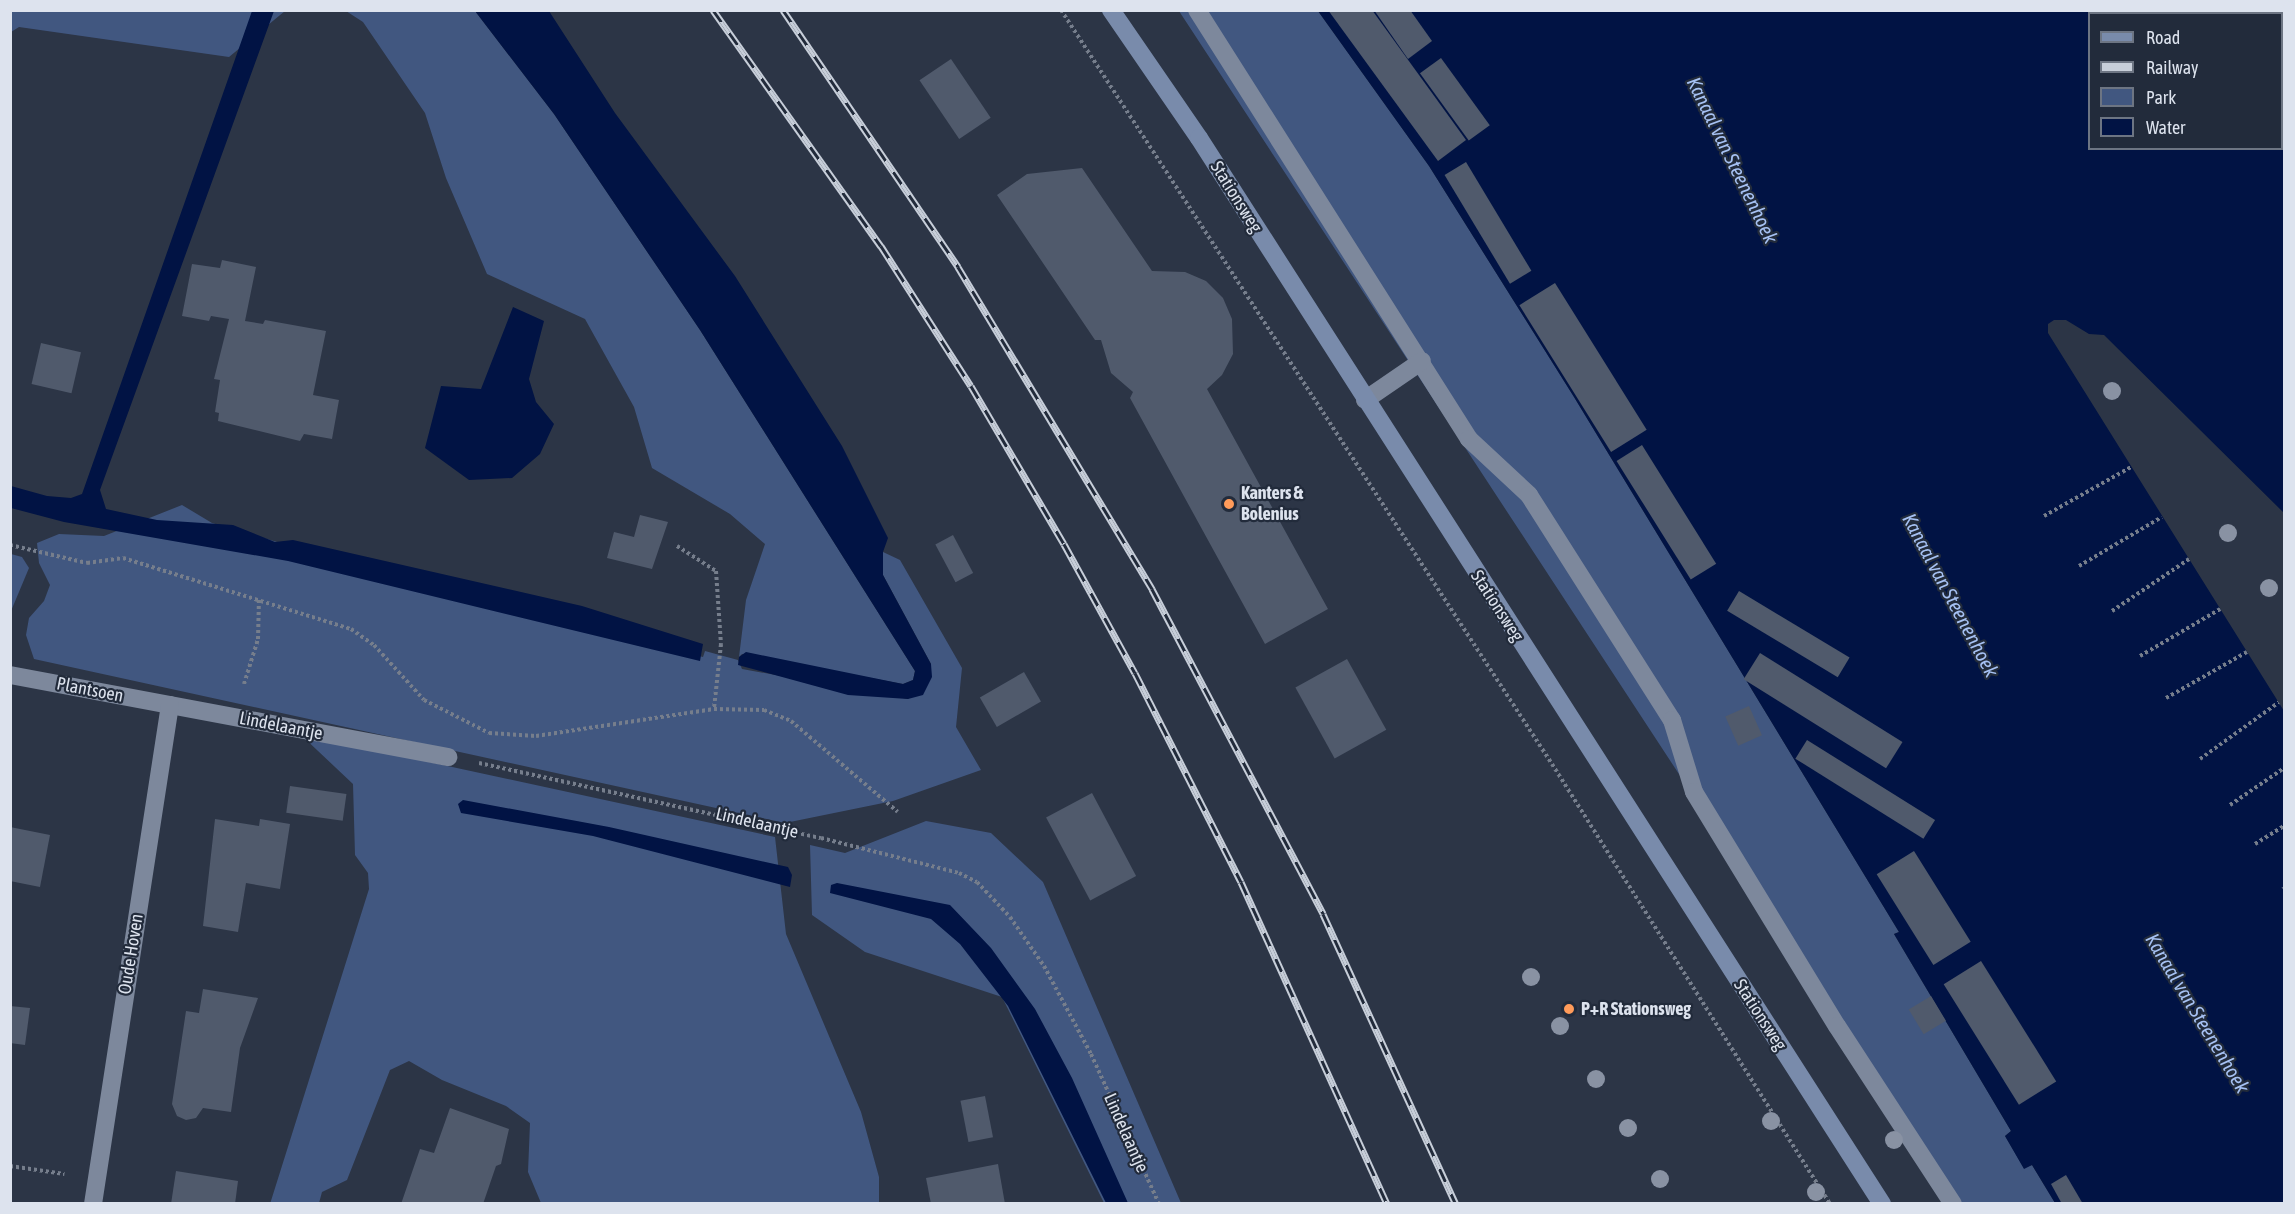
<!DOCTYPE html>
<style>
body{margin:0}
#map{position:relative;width:2295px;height:1214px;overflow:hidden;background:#2c3546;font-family:"Asap Condensed",sans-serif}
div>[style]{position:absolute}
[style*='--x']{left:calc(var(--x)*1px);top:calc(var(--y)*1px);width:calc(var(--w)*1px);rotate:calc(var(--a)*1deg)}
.green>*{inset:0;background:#415780}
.water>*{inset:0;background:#011344}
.building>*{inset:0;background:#505a6c;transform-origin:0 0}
.path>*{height:4px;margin-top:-2px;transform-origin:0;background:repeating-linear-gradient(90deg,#767e8c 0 3px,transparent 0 6px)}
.minor>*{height:18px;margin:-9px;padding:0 9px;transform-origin:9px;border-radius:9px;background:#7d889c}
.secondary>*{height:18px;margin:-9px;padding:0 9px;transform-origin:9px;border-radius:9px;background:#798bab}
.rail>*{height:7px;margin-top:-3.5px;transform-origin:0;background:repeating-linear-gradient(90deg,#222b3b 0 14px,#c7ced9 0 28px);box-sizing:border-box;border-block:2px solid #c7ced9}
.trees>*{width:18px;height:18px;margin:-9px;border-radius:50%;background:#8992a3}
.dots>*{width:16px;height:16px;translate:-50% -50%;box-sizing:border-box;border:3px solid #222b3b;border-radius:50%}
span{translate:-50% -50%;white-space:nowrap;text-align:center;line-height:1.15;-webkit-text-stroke:4.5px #222b3b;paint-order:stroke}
.street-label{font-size:18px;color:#dde3ee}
.poi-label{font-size:18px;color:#dde3ee;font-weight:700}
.left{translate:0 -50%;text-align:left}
.water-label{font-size:20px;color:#a6c1f3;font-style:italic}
.frame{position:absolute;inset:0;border:12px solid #dde3ee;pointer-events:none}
.legend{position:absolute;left:2088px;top:12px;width:195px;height:138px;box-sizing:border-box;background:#222b3b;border:2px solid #6d7583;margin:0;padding:8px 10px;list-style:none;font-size:18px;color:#dde3ee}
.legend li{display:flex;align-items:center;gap:12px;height:30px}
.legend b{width:30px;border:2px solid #6d7583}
</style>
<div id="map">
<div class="green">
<div style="clip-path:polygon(11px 11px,285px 11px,229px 57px,19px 27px,11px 32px)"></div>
<div style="clip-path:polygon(346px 11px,475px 11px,554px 114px,700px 330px,915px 671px,913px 680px,903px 684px,742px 654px,739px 657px,746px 600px,765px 544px,730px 514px,652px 468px,634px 407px,585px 319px,487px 274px,446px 178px,425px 113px,363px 22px)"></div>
<div style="clip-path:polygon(1179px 11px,1318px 11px,1429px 166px,1574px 397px,1899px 932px,1894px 934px,2011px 1131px,2005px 1136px,2024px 1168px,2032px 1165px,2055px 1203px,1960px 1203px)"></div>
<div style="clip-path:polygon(182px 505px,212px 523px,424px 585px,703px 657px,705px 651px,738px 660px,742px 669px,908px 699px,931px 664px,883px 575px,883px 552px,900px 560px,962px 668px,956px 727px,981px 770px,893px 801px,785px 823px,34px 659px,26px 635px,29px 618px,44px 601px,50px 585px,39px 563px,37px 543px,59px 534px,104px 536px)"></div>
<div style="clip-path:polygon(11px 554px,22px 557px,29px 568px,11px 611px)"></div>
<div style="clip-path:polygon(300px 734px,775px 837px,786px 934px,861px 1112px,879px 1177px,879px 1203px,541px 1203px,528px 1172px,530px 1123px,506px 1106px,442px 1080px,409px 1061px,390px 1070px,347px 1180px,322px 1192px,319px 1203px,270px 1204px,369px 889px,368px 873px,355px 855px,353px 784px)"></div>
<div style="clip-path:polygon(926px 821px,991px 833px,1043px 882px,1181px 1203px,1104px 1203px,1002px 997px,865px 952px,812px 915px,810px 845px,845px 853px)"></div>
</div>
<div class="water">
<div style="clip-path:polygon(252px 11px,274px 11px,100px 490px,106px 509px,157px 520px,233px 525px,275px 542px,293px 540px,582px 606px,703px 644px,700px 661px,288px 561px,64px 522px,11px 508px,11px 486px,47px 496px,71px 498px,82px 494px)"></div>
<div style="clip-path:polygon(475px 11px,549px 11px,615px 113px,735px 276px,842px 446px,888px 538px,883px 552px,883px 575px,931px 664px,932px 677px,923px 695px,908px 699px,848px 695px,738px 665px,739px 657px,746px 652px,903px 684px,913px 680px,915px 671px,700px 330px,554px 114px)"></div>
<div style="clip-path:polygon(evenodd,1318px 11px,2284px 11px,2284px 513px,2104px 335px,2089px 334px,2066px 320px,2054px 320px,2048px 324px,2048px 333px,2284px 711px,2284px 1203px,2055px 1203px,2032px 1165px,2024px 1169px,2005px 1136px,2011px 1131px,1894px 934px,1899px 932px,1574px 397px,1429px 166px,1318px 11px,2090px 14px,2282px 14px,2282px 148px,2090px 148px,2090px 14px)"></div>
<div style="clip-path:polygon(513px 307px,544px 321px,529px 379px,536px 402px,554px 424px,540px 454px,512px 478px,469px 480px,425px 448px,441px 386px,481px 389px)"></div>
<div style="clip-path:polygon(463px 800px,609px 827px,788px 867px,792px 875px,790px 887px,593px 836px,461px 813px,458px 804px)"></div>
<div style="clip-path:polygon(837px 883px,950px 905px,991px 948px,1035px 1009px,1072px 1078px,1128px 1203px,1106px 1203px,1008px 1006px,960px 944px,931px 919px,830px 893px,831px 885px)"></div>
</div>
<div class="building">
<div style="clip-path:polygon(1328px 10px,1372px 10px,1466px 140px,1438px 161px)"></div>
<div style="clip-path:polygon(1374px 10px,1410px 10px,1432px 41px,1408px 59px)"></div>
<div style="left:1441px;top:58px;width:83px;height:26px;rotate:54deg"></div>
<div style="left:951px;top:59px;width:71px;height:38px;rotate:56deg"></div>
<div style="left:1466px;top:162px;width:127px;height:25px;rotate:59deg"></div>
<div style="clip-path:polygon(1082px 168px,1152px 271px,1185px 272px,1206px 281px,1223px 298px,1232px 319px,1233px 354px,1222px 375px,1207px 389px,1328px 609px,1265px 644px,1130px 398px,1133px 392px,1111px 373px,1101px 340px,1095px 340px,997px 195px,1027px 174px)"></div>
<div style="clip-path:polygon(222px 260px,256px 267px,245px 321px,263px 324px,265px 320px,326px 331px,313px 395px,339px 400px,332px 439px,304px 434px,300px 441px,218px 421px,219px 413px,215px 412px,220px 380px,214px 379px,229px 319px,211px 316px,209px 321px,182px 316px,192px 264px,220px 268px)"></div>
<div style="left:1555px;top:283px;width:173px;height:42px;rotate:58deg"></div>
<div style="left:41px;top:343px;width:41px;height:42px;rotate:13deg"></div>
<div style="left:1642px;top:445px;width:140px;height:30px;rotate:58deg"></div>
<div style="clip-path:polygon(640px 515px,668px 522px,652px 569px,607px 558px,614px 532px,634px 537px)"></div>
<div style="left:953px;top:535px;width:43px;height:20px;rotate:62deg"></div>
<div style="left:1739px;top:591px;width:129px;height:23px;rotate:31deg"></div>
<div style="left:1760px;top:653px;width:168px;height:31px;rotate:32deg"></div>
<div style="left:1347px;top:659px;width:81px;height:59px;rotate:61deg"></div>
<div style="left:1024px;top:672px;width:34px;height:51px;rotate:60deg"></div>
<div style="left:1749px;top:706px;width:32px;height:26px;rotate:66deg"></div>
<div style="left:1807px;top:740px;width:151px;height:22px;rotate:32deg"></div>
<div style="left:290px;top:786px;width:57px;height:27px;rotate:8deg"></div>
<div style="left:1092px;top:793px;width:94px;height:52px;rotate:62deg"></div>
<div style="clip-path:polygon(215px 819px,259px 826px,260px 819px,290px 824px,280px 889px,246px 883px,238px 932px,203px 926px)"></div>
<div style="clip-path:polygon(10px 827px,50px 835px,40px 887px,10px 881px)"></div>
<div style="left:1914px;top:851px;width:107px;height:44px;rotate:58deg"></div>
<div style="left:1981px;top:961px;width:142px;height:44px;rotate:58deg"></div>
<div style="clip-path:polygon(203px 989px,258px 998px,240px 1048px,231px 1112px,203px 1108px,196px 1118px,186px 1120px,177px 1116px,172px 1104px,186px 1011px,199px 1013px)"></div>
<div style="left:1931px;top:996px;width:29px;height:26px;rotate:59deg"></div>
<div style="clip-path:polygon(10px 1006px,30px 1008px,25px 1045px,10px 1043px)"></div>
<div style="left:985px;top:1096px;width:42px;height:25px;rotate:79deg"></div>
<div style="clip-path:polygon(450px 1108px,509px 1129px,501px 1164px,496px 1166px,483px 1204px,401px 1204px,420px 1149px,434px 1153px)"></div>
<div style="clip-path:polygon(998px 1164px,1005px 1204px,931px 1204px,926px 1178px)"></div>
<div style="clip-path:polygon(176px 1171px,238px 1181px,235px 1204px,171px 1204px)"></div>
<div style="clip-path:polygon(2066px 1175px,2083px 1204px,2062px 1204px,2051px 1184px)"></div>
</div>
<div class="path">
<div style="--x:1061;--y:10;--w:900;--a:56.93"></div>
<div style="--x:1552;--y:764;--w:520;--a:57.71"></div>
<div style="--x:2044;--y:516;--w:100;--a:-29.4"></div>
<div style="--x:10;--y:545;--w:79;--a:13.2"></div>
<div style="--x:87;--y:563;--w:36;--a:-8"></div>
<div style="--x:123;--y:558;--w:239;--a:17.3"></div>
<div style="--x:351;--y:629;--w:28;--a:35"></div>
<div style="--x:374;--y:645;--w:74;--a:47.7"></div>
<div style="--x:424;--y:700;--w:73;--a:26.9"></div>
<div style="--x:489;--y:733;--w:47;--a:3.7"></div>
<div style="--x:536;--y:736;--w:180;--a:-8.6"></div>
<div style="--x:714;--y:709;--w:50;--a:1.1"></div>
<div style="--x:764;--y:710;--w:29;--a:22"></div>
<div style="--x:791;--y:721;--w:140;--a:40.4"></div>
<div style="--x:677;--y:546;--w:46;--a:32.7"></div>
<div style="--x:716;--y:571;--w:73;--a:86.1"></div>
<div style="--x:721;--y:644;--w:64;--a:96.2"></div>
<div style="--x:2079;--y:566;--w:96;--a:-30.6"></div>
<div style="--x:2112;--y:611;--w:93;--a:-34"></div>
<div style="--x:2140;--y:656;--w:93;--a:-30.4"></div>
<div style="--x:244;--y:684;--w:47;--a:-72.7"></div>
<div style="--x:258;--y:639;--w:40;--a:-88.6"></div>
<div style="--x:2166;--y:698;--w:93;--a:-29.6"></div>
<div style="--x:2200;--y:759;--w:97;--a:-35.8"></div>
<div style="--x:479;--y:763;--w:350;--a:12.4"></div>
<div style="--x:821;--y:838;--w:142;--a:14.2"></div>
<div style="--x:959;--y:873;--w:20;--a:27"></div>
<div style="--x:977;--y:882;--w:48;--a:46.7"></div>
<div style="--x:1010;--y:917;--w:60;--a:55.2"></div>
<div style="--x:1044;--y:966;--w:100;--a:61.9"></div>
<div style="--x:1091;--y:1054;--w:165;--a:65.6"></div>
<div style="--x:2230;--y:805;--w:65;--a:-34.4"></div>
<div style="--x:2255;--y:844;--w:34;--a:-32"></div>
<div style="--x:2283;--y:889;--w:1;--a:-45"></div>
<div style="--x:10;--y:1166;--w:55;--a:8.4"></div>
</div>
<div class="minor">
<div style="--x:1197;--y:10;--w:508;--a:57.62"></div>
<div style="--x:1469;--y:439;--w:82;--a:43"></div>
<div style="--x:1529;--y:495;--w:267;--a:57.6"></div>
<div style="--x:1672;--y:720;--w:75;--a:73"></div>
<div style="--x:1694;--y:792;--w:274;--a:58.6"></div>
<div style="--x:1837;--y:1026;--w:212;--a:56.9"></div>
<div style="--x:1365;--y:400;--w:69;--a:-34.4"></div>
<div style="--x:10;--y:675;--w:446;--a:10.6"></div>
<div style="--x:93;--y:1204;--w:505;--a:-81.23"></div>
</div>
<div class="secondary">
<div style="--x:1111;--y:10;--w:155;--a:55.5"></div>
<div style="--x:1199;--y:138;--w:1266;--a:57.35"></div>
</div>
<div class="rail">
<div style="--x:713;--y:10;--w:290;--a:54.6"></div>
<div style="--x:881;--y:246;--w:166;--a:57.3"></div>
<div style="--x:971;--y:386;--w:183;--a:59.5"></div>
<div style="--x:1064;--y:544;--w:147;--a:61.2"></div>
<div style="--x:1135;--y:673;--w:234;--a:63.1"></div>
<div style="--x:1241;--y:882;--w:354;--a:65.6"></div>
<div style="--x:783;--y:10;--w:311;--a:55.7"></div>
<div style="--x:958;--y:267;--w:376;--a:58.9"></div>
<div style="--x:1152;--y:589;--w:367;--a:62.2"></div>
<div style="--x:1323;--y:914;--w:319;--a:65.4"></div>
</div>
<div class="trees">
<div style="left:2112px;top:391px"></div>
<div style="left:2228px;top:533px"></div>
<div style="left:2269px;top:588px"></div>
<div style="left:1531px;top:977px"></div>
<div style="left:1560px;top:1026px"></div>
<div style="left:1596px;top:1079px"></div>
<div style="left:1771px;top:1121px"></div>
<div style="left:1628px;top:1128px"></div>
<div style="left:1894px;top:1140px"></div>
<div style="left:1660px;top:1179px"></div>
<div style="left:1816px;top:1192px"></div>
</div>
<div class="dots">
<div style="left:1229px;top:504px;background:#ff9b5a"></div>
<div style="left:1569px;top:1009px;background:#ff9b5a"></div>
</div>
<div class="street-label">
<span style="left:1236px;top:197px;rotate:58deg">Stationsweg</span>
<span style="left:1497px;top:606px;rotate:57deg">Stationsweg</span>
<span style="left:90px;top:690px;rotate:11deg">Plantsoen</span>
<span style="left:281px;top:726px;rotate:11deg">Lindelaantje</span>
<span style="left:757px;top:823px;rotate:13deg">Lindelaantje</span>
<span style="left:131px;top:954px;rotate:-81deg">Oude Hoven</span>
<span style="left:1760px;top:1015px;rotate:57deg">Stationsweg</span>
<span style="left:1126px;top:1133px;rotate:66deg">Lindelaantje</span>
</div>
<div class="poi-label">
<span class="left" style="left:1241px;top:504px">Kanters &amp;<br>Bolenius</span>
<span class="left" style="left:1581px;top:1009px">P+R Stationsweg</span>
</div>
<div class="water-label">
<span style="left:1733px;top:160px;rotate:64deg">Kanaal van Steenenhoek</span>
<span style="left:1951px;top:595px;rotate:62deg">Kanaal van Steenenhoek</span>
<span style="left:2198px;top:1013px;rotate:59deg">Kanaal van Steenenhoek</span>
</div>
<div class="frame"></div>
<ul class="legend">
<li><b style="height:8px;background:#798bab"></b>Road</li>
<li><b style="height:8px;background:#c7ced9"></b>Railway</li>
<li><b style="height:16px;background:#415780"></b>Park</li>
<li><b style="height:16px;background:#011344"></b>Water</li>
</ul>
</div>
